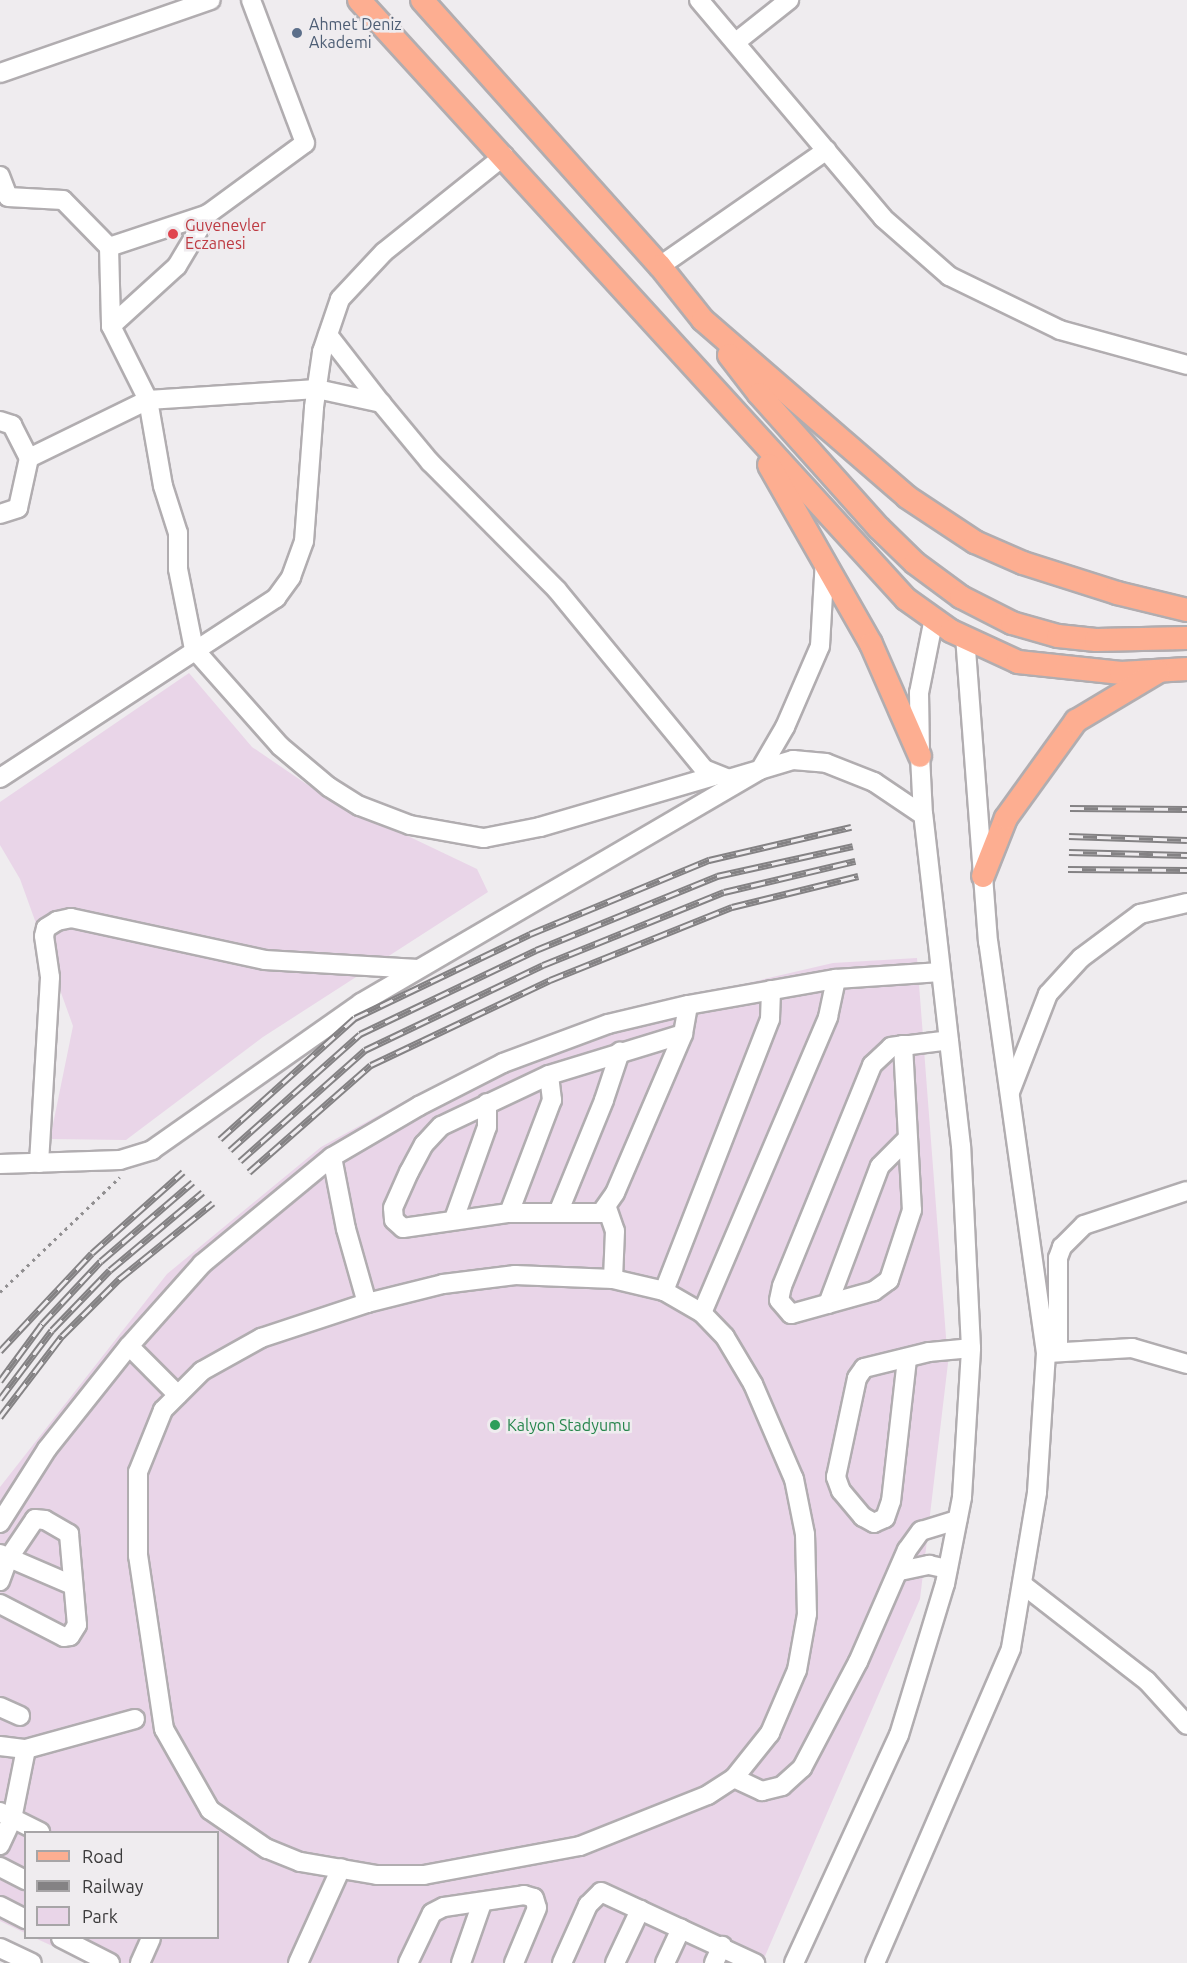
<!DOCTYPE html>
<style>
body{margin:0}
#map{position:relative;width:1187px;height:1963px;overflow:hidden;background:#efecef;font-family:Ubuntu,sans-serif}
div>[style]{position:absolute}
[style*='--x']{left:calc(var(--x)*1px);top:calc(var(--y)*1px);width:calc(var(--w)*1px);rotate:calc(var(--a)*1deg)}
.green>*{inset:0;background:#e9d5e8}
.path>*{height:3px;margin-top:-1.5px;transform-origin:0;background:repeating-linear-gradient(90deg,#918f91 0 3px,transparent 0 7.5px)}
.roads{filter:drop-shadow(2px 0 #b1adb0) drop-shadow(-2px 0 #b1adb0) drop-shadow(0 2px #b1adb0) drop-shadow(0 -2px #b1adb0)}
.minor>*{height:18px;margin:-9px;padding:0 9px;transform-origin:9px;border-radius:9px;background:#fff}
.major>*{height:22px;margin:-11px;padding:0 11px;transform-origin:11px;border-radius:11px;background:#fdae91}
.rail>*{height:7px;margin-top:-3.5px;transform-origin:0;background:repeating-linear-gradient(90deg,#efecef 0 14px,#848284 0 28px);box-sizing:border-box;border-block:2px solid #848284}
.dots>*{width:16px;height:16px;translate:-50% -50%;box-sizing:border-box;border:3px solid #efecef;border-radius:50%}
span{translate:-50% -50%;white-space:nowrap;text-align:center;line-height:1.15;-webkit-text-stroke:5px #efecef;paint-order:stroke}
.service-label{font-size:16px;color:#4e5e75}
.left{translate:0 -50%;text-align:left}
.health-label{font-size:16px;color:#be3a42}
.leisure-label{font-size:16px;color:#27864d}
.legend{position:absolute;left:24px;top:1831px;width:195px;height:108px;box-sizing:border-box;background:#efecef;border:2px solid #a7a5a7;margin:0;padding:8px 10px;list-style:none;font-size:18px;color:#3b3a3b}
.legend li{display:flex;align-items:center;gap:12px;height:30px}
.legend b{width:30px;border:2px solid #a7a5a7}
</style>
<div id="map">
<div class="green">
<div style="clip-path:polygon(189px 673px,252px 747px,324px 796px,477px 869px,488px 892px,263px 1037px,126px 1140px,50px 1139px,73px 1026px,20px 879px,0 845px,0 802px)"></div>
<div style="clip-path:polygon(917px 958px,948px 1363px,920px 1599px,762px 1963px,89px 1963px,35px 1938px,218px 1938px,218px 1832px,26px 1832px,25px 1933px,0 1921px,0 1487px,167px 1274px,321px 1147px,421px 1092px,581px 1022px,833px 963px)"></div>
</div>
<div class="path">
<div style="--x:0;--y:1292;--w:166;--a:-43.8"></div>
</div>
<div class="roads">
<div class="minor">
<div style="--x:699;--y:0;--w:285;--a:49.8"></div>
<div style="--x:883;--y:218;--w:88;--a:41.3"></div>
<div style="--x:949;--y:276;--w:123;--a:25.9"></div>
<div style="--x:1060;--y:330;--w:132;--a:15.4"></div>
<div style="--x:736;--y:42;--w:68;--a:-38.4"></div>
<div style="--x:0;--y:73;--w:223;--a:-19.1"></div>
<div style="--x:0;--y:176;--w:22;--a:69"></div>
<div style="--x:8;--y:197;--w:55;--a:3.1"></div>
<div style="--x:63;--y:200;--w:66;--a:45.6"></div>
<div style="--x:109;--y:247;--w:104;--a:-18.4"></div>
<div style="--x:208;--y:214;--w:120;--a:-36.2"></div>
<div style="--x:305;--y:143;--w:153;--a:-110.7"></div>
<div style="--x:109;--y:247;--w:79;--a:88.5"></div>
<div style="--x:111;--y:326;--w:83;--a:63.4"></div>
<div style="--x:148;--y:400;--w:87;--a:80.1"></div>
<div style="--x:163;--y:486;--w:49;--a:72.3"></div>
<div style="--x:178;--y:533;--w:36;--a:90"></div>
<div style="--x:178;--y:569;--w:82;--a:78.7"></div>
<div style="--x:194;--y:649;--w:130;--a:48.4"></div>
<div style="--x:280;--y:746;--w:64;--a:39.9"></div>
<div style="--x:329;--y:787;--w:36;--a:32"></div>
<div style="--x:360;--y:806;--w:53;--a:20.8"></div>
<div style="--x:410;--y:825;--w:75;--a:10"></div>
<div style="--x:484;--y:838;--w:57;--a:-11.1"></div>
<div style="--x:540;--y:827;--w:181;--a:-16.3"></div>
<div style="--x:660;--y:266;--w:203;--a:-34.8"></div>
<div style="--x:111;--y:326;--w:89;--a:-42.3"></div>
<div style="--x:177;--y:266;--w:61;--a:-59.2"></div>
<div style="--x:328;--y:335;--w:86;--a:52.1"></div>
<div style="--x:0;--y:421;--w:13;--a:18"></div>
<div style="--x:12;--y:425;--w:37;--a:63"></div>
<div style="--x:0;--y:514;--w:19;--a:-18"></div>
<div style="--x:18;--y:508;--w:51;--a:-77.6"></div>
<div style="--x:29;--y:458;--w:132;--a:-26"></div>
<div style="--x:148;--y:400;--w:169;--a:-3.7"></div>
<div style="--x:317;--y:389;--w:66;--a:12.3"></div>
<div style="--x:381;--y:403;--w:77;--a:50.3"></div>
<div style="--x:430;--y:462;--w:180;--a:45.2"></div>
<div style="--x:557;--y:590;--w:232;--a:50.6"></div>
<div style="--x:704;--y:769;--w:27;--a:22"></div>
<div style="--x:729;--y:779;--w:67;--a:-16.5"></div>
<div style="--x:793;--y:760;--w:33;--a:5"></div>
<div style="--x:826;--y:763;--w:52;--a:21.6"></div>
<div style="--x:874;--y:782;--w:59;--a:34"></div>
<div style="--x:0;--y:778;--w:330;--a:-33.1"></div>
<div style="--x:276;--y:598;--w:26;--a:-54"></div>
<div style="--x:291;--y:577;--w:38;--a:-70"></div>
<div style="--x:304;--y:541;--w:134;--a:-85.7"></div>
<div style="--x:314;--y:407;--w:56;--a:-81.7"></div>
<div style="--x:322;--y:352;--w:56;--a:-71.2"></div>
<div style="--x:340;--y:299;--w:64;--a:-46.9"></div>
<div style="--x:384;--y:252;--w:154;--a:-38.7"></div>
<div style="--x:683;--y:1034;--w:140;--a:163"></div>
<div style="--x:549;--y:1075;--w:119;--a:154.7"></div>
<div style="--x:441;--y:1126;--w:25;--a:133"></div>
<div style="--x:424;--y:1144;--w:32;--a:118"></div>
<div style="--x:409;--y:1172;--w:39;--a:114"></div>
<div style="--x:393;--y:1208;--w:12;--a:85"></div>
<div style="--x:394;--y:1220;--w:12;--a:42"></div>
<div style="--x:403;--y:1228;--w:107;--a:-8.1"></div>
<div style="--x:509;--y:1213;--w:92;--a:0"></div>
<div style="--x:601;--y:1213;--w:24;--a:-55"></div>
<div style="--x:615;--y:1193;--w:173;--a:-66.8"></div>
<div style="--x:683;--y:1034;--w:29;--a:-80"></div>
<div style="--x:903;--y:1045;--w:165;--a:86.9"></div>
<div style="--x:912;--y:1210;--w:74;--a:108.2"></div>
<div style="--x:889;--y:1280;--w:19;--a:144"></div>
<div style="--x:874;--y:1291;--w:86;--a:164.5"></div>
<div style="--x:791;--y:1314;--w:18;--a:-131"></div>
<div style="--x:779;--y:1300;--w:14;--a:-78"></div>
<div style="--x:782;--y:1286;--w:239;--a:-67.8"></div>
<div style="--x:872;--y:1065;--w:26;--a:-43"></div>
<div style="--x:891;--y:1047;--w:12;--a:-9"></div>
<div style="--x:903;--y:1045;--w:7;--a:0"></div>
<div style="--x:910;--y:1045;--w:39;--a:-7"></div>
<div style="--x:1010;--y:1092;--w:105;--a:-68.8"></div>
<div style="--x:1048;--y:994;--w:49;--a:-47.5"></div>
<div style="--x:1081;--y:958;--w:74;--a:-36.7"></div>
<div style="--x:1140;--y:914;--w:48;--a:-13.2"></div>
<div style="--x:332;--y:1157;--w:73;--a:79"></div>
<div style="--x:346;--y:1229;--w:77;--a:74.2"></div>
<div style="--x:39;--y:1163;--w:186;--a:-86.6"></div>
<div style="--x:50;--y:977;--w:41;--a:-98.3"></div>
<div style="--x:44;--y:936;--w:8;--a:-76"></div>
<div style="--x:46;--y:928;--w:13;--a:-32"></div>
<div style="--x:57;--y:921;--w:14;--a:-12"></div>
<div style="--x:71;--y:918;--w:198;--a:12.2"></div>
<div style="--x:265;--y:960;--w:153;--a:3.4"></div>
<div style="--x:0;--y:1164;--w:120;--a:-1.9"></div>
<div style="--x:120;--y:1160;--w:34;--a:-17"></div>
<div style="--x:152;--y:1150;--w:256;--a:-35.1"></div>
<div style="--x:361;--y:1003;--w:462;--a:-30.3"></div>
<div style="--x:760;--y:770;--w:50;--a:-59.8"></div>
<div style="--x:785;--y:727;--w:88;--a:-66.6"></div>
<div style="--x:820;--y:646;--w:86;--a:-86.7"></div>
<div style="--x:607;--y:1208;--w:24;--a:71"></div>
<div style="--x:615;--y:1231;--w:48;--a:92.4"></div>
<div style="--x:509;--y:1213;--w:121;--a:-69.2"></div>
<div style="--x:552;--y:1100;--w:25;--a:-97"></div>
<div style="--x:558;--y:1213;--w:122;--a:-67.8"></div>
<div style="--x:604;--y:1100;--w:51;--a:-71.6"></div>
<div style="--x:454;--y:1219;--w:98;--a:-70.3"></div>
<div style="--x:487;--y:1127;--w:24;--a:-90"></div>
<div style="--x:515;--y:1275;--w:98;--a:2.3"></div>
<div style="--x:613;--y:1279;--w:52;--a:13.2"></div>
<div style="--x:664;--y:1291;--w:44;--a:30.1"></div>
<div style="--x:702;--y:1313;--w:33;--a:46"></div>
<div style="--x:725;--y:1337;--w:55;--a:59.2"></div>
<div style="--x:753;--y:1384;--w:103;--a:66.7"></div>
<div style="--x:794;--y:1479;--w:56;--a:78.7"></div>
<div style="--x:805;--y:1534;--w:80;--a:88.6"></div>
<div style="--x:807;--y:1614;--w:57;--a:100.1"></div>
<div style="--x:797;--y:1670;--w:69;--a:113.2"></div>
<div style="--x:770;--y:1733;--w:58;--a:128.7"></div>
<div style="--x:734;--y:1778;--w:31;--a:147"></div>
<div style="--x:708;--y:1795;--w:138;--a:158.3"></div>
<div style="--x:580;--y:1846;--w:159;--a:169.5"></div>
<div style="--x:424;--y:1875;--w:47;--a:180"></div>
<div style="--x:377;--y:1875;--w:78;--a:-170.4"></div>
<div style="--x:300;--y:1862;--w:35;--a:-158"></div>
<div style="--x:267;--y:1849;--w:69;--a:-145.6"></div>
<div style="--x:210;--y:1810;--w:93;--a:-119.6"></div>
<div style="--x:164;--y:1729;--w:175;--a:-98.5"></div>
<div style="--x:138;--y:1556;--w:84;--a:-90"></div>
<div style="--x:138;--y:1472;--w:67;--a:-68"></div>
<div style="--x:163;--y:1410;--w:55;--a:-45"></div>
<div style="--x:202;--y:1371;--w:68;--a:-29.2"></div>
<div style="--x:261;--y:1338;--w:112;--a:-18.3"></div>
<div style="--x:367;--y:1303;--w:78;--a:-14"></div>
<div style="--x:443;--y:1284;--w:73;--a:-7.1"></div>
<div style="--x:664;--y:1291;--w:292;--a:-68.7"></div>
<div style="--x:770;--y:1019;--w:29;--a:-88"></div>
<div style="--x:828;--y:1304;--w:147;--a:-69.4"></div>
<div style="--x:880;--y:1166;--w:38;--a:-45"></div>
<div style="--x:702;--y:1313;--w:322;--a:-66.9"></div>
<div style="--x:828;--y:1017;--w:39;--a:-78"></div>
<div style="--x:129;--y:1346;--w:69;--a:45"></div>
<div style="--x:1058;--y:1352;--w:94;--a:-90"></div>
<div style="--x:1058;--y:1258;--w:12;--a:-70"></div>
<div style="--x:1062;--y:1247;--w:31;--a:-45"></div>
<div style="--x:1084;--y:1225;--w:108;--a:-18.3"></div>
<div style="--x:1048;--y:1353;--w:84;--a:-3.4"></div>
<div style="--x:1132;--y:1348;--w:57;--a:16.2"></div>
<div style="--x:907;--y:1359;--w:143;--a:96.4"></div>
<div style="--x:891;--y:1501;--w:18;--a:109"></div>
<div style="--x:885;--y:1518;--w:12;--a:156"></div>
<div style="--x:874;--y:1523;--w:13;--a:-151"></div>
<div style="--x:863;--y:1517;--w:34;--a:-130"></div>
<div style="--x:841;--y:1491;--w:15;--a:-110"></div>
<div style="--x:836;--y:1477;--w:101;--a:-78"></div>
<div style="--x:857;--y:1378;--w:12;--a:-55"></div>
<div style="--x:864;--y:1368;--w:67;--a:-13.8"></div>
<div style="--x:929;--y:1352;--w:42;--a:-5.4"></div>
<div style="--x:0;--y:1523;--w:88;--a:-57.6"></div>
<div style="--x:47;--y:1449;--w:132;--a:-51.5"></div>
<div style="--x:129;--y:1346;--w:110;--a:-48.3"></div>
<div style="--x:202;--y:1264;--w:168;--a:-39.5"></div>
<div style="--x:332;--y:1157;--w:101;--a:-30.4"></div>
<div style="--x:419;--y:1106;--w:94;--a:-27.1"></div>
<div style="--x:503;--y:1063;--w:112;--a:-20.4"></div>
<div style="--x:608;--y:1024;--w:82;--a:-13.4"></div>
<div style="--x:688;--y:1005;--w:150;--a:-10"></div>
<div style="--x:836;--y:979;--w:105;--a:-3.8"></div>
<div style="--x:0;--y:1554;--w:78;--a:23.3"></div>
<div style="--x:900;--y:1571;--w:30;--a:-12"></div>
<div style="--x:929;--y:1565;--w:19;--a:12"></div>
<div style="--x:0;--y:1581;--w:23;--a:-70"></div>
<div style="--x:8;--y:1559;--w:48;--a:-56"></div>
<div style="--x:35;--y:1519;--w:10;--a:6"></div>
<div style="--x:45;--y:1520;--w:28;--a:30"></div>
<div style="--x:69;--y:1534;--w:91;--a:85"></div>
<div style="--x:77;--y:1625;--w:13;--a:122"></div>
<div style="--x:70;--y:1636;--w:6;--a:171"></div>
<div style="--x:64;--y:1637;--w:72;--a:-152.7"></div>
<div style="--x:1022;--y:1584;--w:158;--a:37.8"></div>
<div style="--x:1147;--y:1681;--w:59;--a:47.7"></div>
<div style="--x:0;--y:1707;--w:22;--a:24"></div>
<div style="--x:0;--y:1746;--w:26;--a:7"></div>
<div style="--x:26;--y:1749;--w:113;--a:-15.4"></div>
<div style="--x:734;--y:1778;--w:31;--a:25"></div>
<div style="--x:762;--y:1791;--w:21;--a:-14"></div>
<div style="--x:782;--y:1786;--w:27;--a:-42"></div>
<div style="--x:802;--y:1768;--w:120;--a:-62.2"></div>
<div style="--x:858;--y:1662;--w:122;--a:-66.4"></div>
<div style="--x:907;--y:1550;--w:24;--a:-54"></div>
<div style="--x:921;--y:1531;--w:38;--a:-17"></div>
<div style="--x:0;--y:1812;--w:45;--a:26.6"></div>
<div style="--x:0;--y:1845;--w:29;--a:-65"></div>
<div style="--x:12;--y:1819;--w:71;--a:-78.7"></div>
<div style="--x:0;--y:1867;--w:29;--a:27"></div>
<div style="--x:0;--y:1906;--w:29;--a:27"></div>
<div style="--x:61;--y:1938;--w:55;--a:27"></div>
<div style="--x:0;--y:1948;--w:35;--a:25"></div>
<div style="--x:140;--y:1963;--w:27;--a:-66"></div>
<div style="--x:298;--y:1963;--w:104;--a:-65.6"></div>
<div style="--x:408;--y:1963;--w:55;--a:-64.4"></div>
<div style="--x:432;--y:1913;--w:13;--a:-27"></div>
<div style="--x:444;--y:1907;--w:81;--a:-8.5"></div>
<div style="--x:524;--y:1895;--w:10;--a:17"></div>
<div style="--x:534;--y:1898;--w:10;--a:73"></div>
<div style="--x:537;--y:1908;--w:60;--a:112.7"></div>
<div style="--x:461;--y:1963;--w:64;--a:-70.7"></div>
<div style="--x:562;--y:1963;--w:64;--a:-65.9"></div>
<div style="--x:588;--y:1905;--w:18;--a:-45"></div>
<div style="--x:601;--y:1892;--w:170;--a:24.8"></div>
<div style="--x:615;--y:1963;--w:59;--a:-64.7"></div>
<div style="--x:665;--y:1963;--w:38;--a:-65"></div>
<div style="--x:714;--y:1963;--w:19;--a:-65"></div>
<div style="--x:794;--y:1963;--w:251;--a:-65.3"></div>
<div style="--x:899;--y:1735;--w:158;--a:-73.1"></div>
<div style="--x:945;--y:1584;--w:89;--a:-78.9"></div>
<div style="--x:962;--y:1497;--w:149;--a:-86.5"></div>
<div style="--x:971;--y:1348;--w:202;--a:-92.8"></div>
<div style="--x:961;--y:1146;--w:333;--a:-96.5"></div>
<div style="--x:923;--y:815;--w:59;--a:-92.9"></div>
<div style="--x:920;--y:756;--w:63;--a:-90.9"></div>
<div style="--x:919;--y:693;--w:76;--a:-78.7"></div>
<div style="--x:875;--y:1963;--w:343;--a:-66.6"></div>
<div style="--x:1011;--y:1648;--w:158;--a:-80.5"></div>
<div style="--x:1037;--y:1492;--w:139;--a:-86.3"></div>
<div style="--x:1046;--y:1353;--w:415;--a:-98"></div>
<div style="--x:988;--y:942;--w:306;--a:-94.3"></div>
</div>
<div class="major">
<div style="--x:359;--y:0;--w:811;--a:47.6"></div>
<div style="--x:906;--y:599;--w:55;--a:35.4"></div>
<div style="--x:951;--y:631;--w:74;--a:24.8"></div>
<div style="--x:1018;--y:662;--w:104;--a:6.1"></div>
<div style="--x:1121;--y:673;--w:66;--a:-3.5"></div>
<div style="--x:422;--y:0;--w:357;--a:48.2"></div>
<div style="--x:660;--y:266;--w:69;--a:51.5"></div>
<div style="--x:703;--y:320;--w:270;--a:40.9"></div>
<div style="--x:907;--y:497;--w:82;--a:33.5"></div>
<div style="--x:975;--y:542;--w:52;--a:23.6"></div>
<div style="--x:1023;--y:563;--w:99;--a:17.7"></div>
<div style="--x:1117;--y:593;--w:72;--a:13.7"></div>
<div style="--x:729;--y:355;--w:49;--a:52.4"></div>
<div style="--x:759;--y:394;--w:180;--a:48.2"></div>
<div style="--x:879;--y:528;--w:50;--a:44.2"></div>
<div style="--x:915;--y:563;--w:57;--a:36.5"></div>
<div style="--x:961;--y:597;--w:57;--a:27"></div>
<div style="--x:1012;--y:623;--w:48;--a:15.8"></div>
<div style="--x:1058;--y:636;--w:38;--a:6"></div>
<div style="--x:1096;--y:640;--w:91;--a:-1.3"></div>
<div style="--x:769;--y:465;--w:206;--a:60.3"></div>
<div style="--x:871;--y:644;--w:122;--a:66.4"></div>
<div style="--x:983;--y:876;--w:62;--a:-68.4"></div>
<div style="--x:1006;--y:818;--w:120;--a:-54.2"></div>
<div style="--x:1076;--y:721;--w:96;--a:-30.9"></div>
</div>
</div>
<div class="rail">
<div style="--x:1070;--y:808;--w:117;--a:0.5"></div>
<div style="--x:1069;--y:836;--w:118;--a:1.9"></div>
<div style="--x:1069;--y:852;--w:118;--a:1.5"></div>
<div style="--x:1068;--y:869;--w:119;--a:0.5"></div>
<div style="--x:220;--y:1139;--w:181;--a:-41.9"></div>
<div style="--x:355;--y:1018;--w:194;--a:-25.6"></div>
<div style="--x:530;--y:934;--w:194;--a:-22.5"></div>
<div style="--x:709;--y:860;--w:146;--a:-13.1"></div>
<div style="--x:230;--y:1150;--w:174;--a:-41.7"></div>
<div style="--x:360;--y:1034;--w:195;--a:-25.5"></div>
<div style="--x:536;--y:950;--w:196;--a:-22.2"></div>
<div style="--x:717;--y:876;--w:139;--a:-12.4"></div>
<div style="--x:240;--y:1161;--w:167;--a:-41.6"></div>
<div style="--x:365;--y:1050;--w:197;--a:-25.5"></div>
<div style="--x:543;--y:965;--w:195;--a:-22"></div>
<div style="--x:724;--y:892;--w:135;--a:-13.3"></div>
<div style="--x:249;--y:1172;--w:162;--a:-41.3"></div>
<div style="--x:371;--y:1065;--w:198;--a:-25.4"></div>
<div style="--x:550;--y:980;--w:196;--a:-21.9"></div>
<div style="--x:732;--y:907;--w:130;--a:-13.8"></div>
<div style="--x:0;--y:1351;--w:134;--a:-46.8"></div>
<div style="--x:92;--y:1253;--w:122;--a:-41.7"></div>
<div style="--x:0;--y:1381;--w:71;--a:-53.6"></div>
<div style="--x:42;--y:1324;--w:86;--a:-46.9"></div>
<div style="--x:101;--y:1261;--w:121;--a:-40.7"></div>
<div style="--x:0;--y:1399;--w:86;--a:-53"></div>
<div style="--x:52;--y:1330;--w:83;--a:-46"></div>
<div style="--x:110;--y:1270;--w:121;--a:-40"></div>
<div style="--x:0;--y:1417;--w:102;--a:-52.6"></div>
<div style="--x:62;--y:1336;--w:81;--a:-45"></div>
<div style="--x:119;--y:1279;--w:121;--a:-39"></div>
</div>
<div class="dots">
<div style="left:297px;top:33px;background:#5c6f8a"></div>
<div style="left:173px;top:234px;background:#e0444e"></div>
<div style="left:495px;top:1425px;background:#2e9e5b"></div>
</div>
<div class="service-label">
<span class="left" style="left:309px;top:33px">Ahmet Deniz<br>Akademi</span>
</div>
<div class="health-label">
<span class="left" style="left:185px;top:234px">Guvenevler<br>Eczanesi</span>
</div>
<div class="leisure-label">
<span class="left" style="left:507px;top:1425px">Kalyon Stadyumu</span>
</div>
<ul class="legend">
<li><b style="height:8px;background:#fdae91"></b>Road</li>
<li><b style="height:8px;background:#848284"></b>Railway</li>
<li><b style="height:16px;background:#e9d5e8"></b>Park</li>
</ul>
</div>
